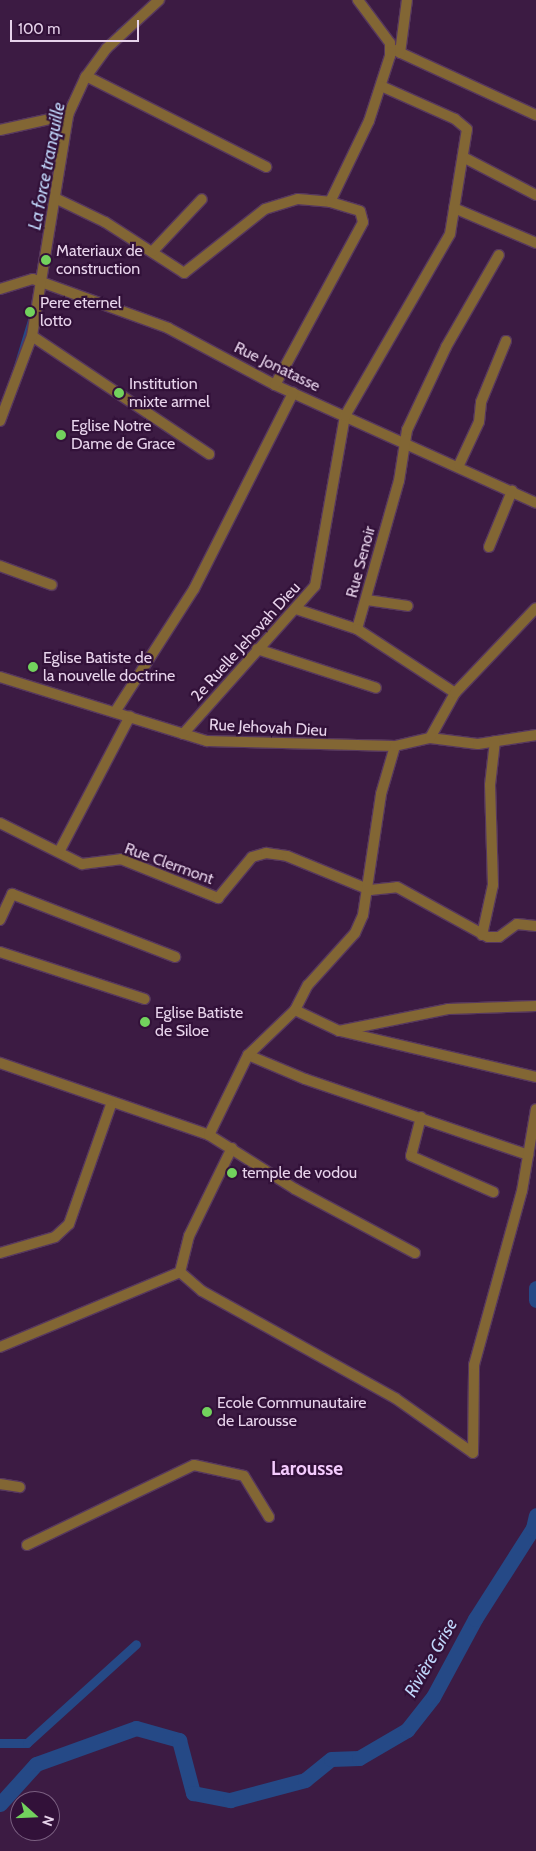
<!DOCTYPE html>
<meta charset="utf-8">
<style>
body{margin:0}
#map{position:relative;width:536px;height:1851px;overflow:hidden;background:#3c1b43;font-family:Cabin,sans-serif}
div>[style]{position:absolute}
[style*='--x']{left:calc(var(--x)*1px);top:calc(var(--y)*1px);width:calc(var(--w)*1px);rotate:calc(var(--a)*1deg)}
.stream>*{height:2.5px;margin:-1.25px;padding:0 1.25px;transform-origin:1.25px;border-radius:1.25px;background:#254986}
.canal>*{height:9px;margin:-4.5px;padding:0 4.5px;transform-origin:4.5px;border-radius:4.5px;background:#254986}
.river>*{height:15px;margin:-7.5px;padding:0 7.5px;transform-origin:7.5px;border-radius:7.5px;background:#254986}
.roads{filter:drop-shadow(1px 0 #57385e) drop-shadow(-1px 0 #57385e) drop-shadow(0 1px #57385e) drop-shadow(0 -1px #57385e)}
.minor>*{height:10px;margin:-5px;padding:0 5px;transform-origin:5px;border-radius:5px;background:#826634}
.dots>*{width:14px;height:14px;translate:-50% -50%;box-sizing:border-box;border:2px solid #321139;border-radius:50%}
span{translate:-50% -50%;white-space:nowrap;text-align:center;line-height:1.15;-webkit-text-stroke:4.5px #321139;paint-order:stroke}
.poi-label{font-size:16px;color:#e7d3eb}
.left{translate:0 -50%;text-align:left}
.street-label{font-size:16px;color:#e7d3eb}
.water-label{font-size:18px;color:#bed4f8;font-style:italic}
.quarter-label{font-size:19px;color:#f4cbfd;font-weight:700}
.north{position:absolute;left:10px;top:1791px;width:50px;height:50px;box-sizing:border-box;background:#321139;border:1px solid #7a5f80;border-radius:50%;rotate:110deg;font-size:14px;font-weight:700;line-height:20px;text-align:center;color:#e7d3eb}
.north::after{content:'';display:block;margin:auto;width:18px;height:22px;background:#72d25d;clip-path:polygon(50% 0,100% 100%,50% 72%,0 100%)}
.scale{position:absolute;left:10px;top:20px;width:129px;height:22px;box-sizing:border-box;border:2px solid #e7d3eb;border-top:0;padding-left:6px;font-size:15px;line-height:18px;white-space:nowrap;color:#e7d3eb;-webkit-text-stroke:4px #321139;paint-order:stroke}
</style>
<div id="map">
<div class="stream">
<div style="--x:117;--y:31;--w:16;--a:-40"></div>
<div style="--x:11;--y:379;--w:72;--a:-73.1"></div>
</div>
<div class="canal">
<div style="--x:0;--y:1743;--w:27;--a:0"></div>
<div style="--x:27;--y:1743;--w:147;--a:-42.2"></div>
</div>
<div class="river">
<div style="--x:536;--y:1288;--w:12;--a:90"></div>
<div style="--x:0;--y:1804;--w:54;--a:-48"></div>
<div style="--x:36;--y:1764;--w:106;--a:-19.8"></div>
<div style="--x:136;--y:1728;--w:45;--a:15.6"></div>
<div style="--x:179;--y:1740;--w:55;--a:75.2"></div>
<div style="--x:193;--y:1793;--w:38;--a:11"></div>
<div style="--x:230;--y:1800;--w:78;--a:-14.9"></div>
<div style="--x:305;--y:1780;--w:33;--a:-39"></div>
<div style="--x:331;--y:1759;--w:28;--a:-2"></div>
<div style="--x:359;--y:1758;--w:56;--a:-30.3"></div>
<div style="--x:407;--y:1730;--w:42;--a:-51.8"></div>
<div style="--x:433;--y:1697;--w:89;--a:-61.7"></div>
<div style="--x:475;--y:1619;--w:108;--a:-57.5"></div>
<div style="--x:533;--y:1528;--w:13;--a:-77"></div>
</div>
<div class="roads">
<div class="minor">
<div style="--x:390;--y:48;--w:161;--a:24.7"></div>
<div style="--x:400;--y:53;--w:53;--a:-82.5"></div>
<div style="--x:86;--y:76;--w:202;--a:26.8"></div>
<div style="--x:0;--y:130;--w:70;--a:-12.4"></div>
<div style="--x:463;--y:157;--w:82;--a:27.5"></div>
<div style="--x:57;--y:199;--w:53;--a:25.6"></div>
<div style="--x:105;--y:222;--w:94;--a:32.8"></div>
<div style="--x:184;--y:273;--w:103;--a:-38.3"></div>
<div style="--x:265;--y:209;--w:34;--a:-17"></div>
<div style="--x:298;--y:199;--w:32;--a:5"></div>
<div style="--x:330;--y:202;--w:90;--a:-64.3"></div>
<div style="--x:369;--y:121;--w:68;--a:-72.1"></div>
<div style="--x:390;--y:56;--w:13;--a:-90"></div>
<div style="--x:390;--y:43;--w:54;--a:-126.7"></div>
<div style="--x:454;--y:208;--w:89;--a:23.1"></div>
<div style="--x:153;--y:251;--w:71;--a:-46.7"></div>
<div style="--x:0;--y:289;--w:34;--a:-17"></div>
<div style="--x:33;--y:279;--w:144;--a:19.9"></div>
<div style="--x:168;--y:328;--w:121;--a:28"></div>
<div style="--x:275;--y:385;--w:286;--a:24.3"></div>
<div style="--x:32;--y:336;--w:213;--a:33.7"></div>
<div style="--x:275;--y:385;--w:185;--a:-61.6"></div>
<div style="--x:363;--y:222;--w:11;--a:-105"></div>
<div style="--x:360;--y:211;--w:31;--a:-163"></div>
<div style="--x:0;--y:421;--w:91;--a:-69.4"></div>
<div style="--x:32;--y:336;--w:224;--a:-80.7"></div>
<div style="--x:68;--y:115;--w:41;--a:-65.3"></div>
<div style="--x:85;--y:78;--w:37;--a:-54"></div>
<div style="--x:107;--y:48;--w:71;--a:-42.7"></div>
<div style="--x:459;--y:465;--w:47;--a:-65.1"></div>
<div style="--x:479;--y:422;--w:20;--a:-84"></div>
<div style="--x:481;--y:402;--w:66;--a:-67.7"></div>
<div style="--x:489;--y:547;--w:61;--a:-67.7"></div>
<div style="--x:0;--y:566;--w:55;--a:20.1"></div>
<div style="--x:367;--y:600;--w:41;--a:8.3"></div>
<div style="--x:296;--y:609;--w:64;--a:18.2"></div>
<div style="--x:357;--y:629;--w:154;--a:-74.2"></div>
<div style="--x:399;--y:481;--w:52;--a:-81.1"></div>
<div style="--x:407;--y:430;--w:92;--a:-64.8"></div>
<div style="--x:446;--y:347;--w:106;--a:-60.1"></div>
<div style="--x:357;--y:629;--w:117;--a:33.1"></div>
<div style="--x:257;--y:649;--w:125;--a:18.1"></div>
<div style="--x:0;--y:677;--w:217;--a:17.2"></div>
<div style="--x:207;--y:741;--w:188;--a:1.5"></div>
<div style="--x:115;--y:712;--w:146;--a:-57.3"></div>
<div style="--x:194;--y:589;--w:220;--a:-63.2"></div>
<div style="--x:183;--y:734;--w:198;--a:-48.3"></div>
<div style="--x:315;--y:586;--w:173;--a:-80"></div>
<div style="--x:345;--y:416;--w:210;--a:-60"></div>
<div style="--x:450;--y:234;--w:106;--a:-80.8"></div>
<div style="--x:467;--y:129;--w:16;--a:-140"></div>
<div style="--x:455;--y:119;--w:81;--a:-156"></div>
<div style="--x:430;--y:738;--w:48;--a:7.1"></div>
<div style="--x:478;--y:744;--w:59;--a:-8.8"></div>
<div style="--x:0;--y:823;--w:92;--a:26.6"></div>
<div style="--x:82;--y:864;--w:39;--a:-7"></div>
<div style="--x:121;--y:859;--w:105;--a:21.9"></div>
<div style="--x:218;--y:898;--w:53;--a:-50.3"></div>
<div style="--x:252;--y:857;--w:15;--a:-16"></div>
<div style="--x:266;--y:853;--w:21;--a:8"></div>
<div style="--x:287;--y:856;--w:90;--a:22.3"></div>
<div style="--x:370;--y:890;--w:27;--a:-6"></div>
<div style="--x:397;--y:887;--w:104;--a:28.8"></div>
<div style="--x:488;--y:937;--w:11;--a:0"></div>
<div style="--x:499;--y:937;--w:22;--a:-36"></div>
<div style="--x:517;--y:924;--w:19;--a:6"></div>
<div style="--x:59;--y:852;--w:153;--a:-62.4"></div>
<div style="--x:0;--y:920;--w:29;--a:-65"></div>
<div style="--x:12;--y:894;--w:175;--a:21.1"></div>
<div style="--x:482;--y:935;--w:51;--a:-77.6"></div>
<div style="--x:493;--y:885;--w:100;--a:-91.7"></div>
<div style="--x:490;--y:785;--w:44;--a:-83.5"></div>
<div style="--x:0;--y:952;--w:152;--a:18"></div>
<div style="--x:295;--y:1010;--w:49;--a:25.5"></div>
<div style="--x:339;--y:1031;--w:111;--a:-11.4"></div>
<div style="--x:448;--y:1009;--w:88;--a:-2"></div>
<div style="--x:340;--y:1031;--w:201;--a:13.2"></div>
<div style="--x:248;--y:1055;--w:62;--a:22.8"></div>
<div style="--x:305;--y:1079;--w:236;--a:18.8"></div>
<div style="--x:0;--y:1063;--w:221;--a:19"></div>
<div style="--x:209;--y:1135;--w:102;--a:32.1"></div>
<div style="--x:295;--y:1189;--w:136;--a:28.1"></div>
<div style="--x:421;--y:1117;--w:40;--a:104.4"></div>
<div style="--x:411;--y:1156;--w:90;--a:23.7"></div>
<div style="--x:209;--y:1135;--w:89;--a:-64"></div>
<div style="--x:248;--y:1055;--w:65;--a:-43.8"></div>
<div style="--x:295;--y:1010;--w:28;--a:-63"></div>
<div style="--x:308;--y:985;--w:70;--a:-47.9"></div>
<div style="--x:355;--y:933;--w:20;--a:-66"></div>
<div style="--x:363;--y:915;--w:122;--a:-81.5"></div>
<div style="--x:381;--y:794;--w:50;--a:-73.7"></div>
<div style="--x:395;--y:746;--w:36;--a:-13"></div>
<div style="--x:430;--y:738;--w:51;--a:-60.9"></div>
<div style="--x:455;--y:693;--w:117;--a:-46.4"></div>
<div style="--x:0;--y:1253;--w:57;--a:-16.2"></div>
<div style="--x:55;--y:1237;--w:19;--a:-43"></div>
<div style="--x:69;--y:1224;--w:126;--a:-70.6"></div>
<div style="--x:180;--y:1272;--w:37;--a:-76"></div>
<div style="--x:189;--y:1236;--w:98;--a:-64"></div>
<div style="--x:0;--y:1347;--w:195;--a:-22.6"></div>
<div style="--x:180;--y:1272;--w:29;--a:41"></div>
<div style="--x:202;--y:1291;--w:221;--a:29"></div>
<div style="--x:395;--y:1398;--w:95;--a:35.2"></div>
<div style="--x:473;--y:1453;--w:88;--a:-89.3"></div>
<div style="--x:474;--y:1365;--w:180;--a:-74.6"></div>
<div style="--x:522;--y:1191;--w:83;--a:-80.3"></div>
<div style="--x:0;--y:1484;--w:20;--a:9"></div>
<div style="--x:27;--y:1545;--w:185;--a:-25.6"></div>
<div style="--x:194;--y:1465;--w:51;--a:12.4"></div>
<div style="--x:244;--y:1476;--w:48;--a:58.6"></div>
</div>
</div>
<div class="dots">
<div style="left:46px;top:260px;background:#72d25d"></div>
<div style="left:30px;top:312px;background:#72d25d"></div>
<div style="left:119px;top:393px;background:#72d25d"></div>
<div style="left:61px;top:435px;background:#72d25d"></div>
<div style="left:33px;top:667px;background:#72d25d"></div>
<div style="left:145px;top:1022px;background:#72d25d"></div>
<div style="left:232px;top:1173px;background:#72d25d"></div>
<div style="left:207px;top:1412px;background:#72d25d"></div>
</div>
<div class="poi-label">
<span class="left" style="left:56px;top:260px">Materiaux de<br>construction</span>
<span class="left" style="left:40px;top:312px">Pere eternel<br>lotto</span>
<span class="left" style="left:129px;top:393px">Institution<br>mixte armel</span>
<span class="left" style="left:71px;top:435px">Eglise Notre<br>Dame de Grace</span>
<span class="left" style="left:43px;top:667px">Eglise Batiste de<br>la nouvelle doctrine</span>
<span class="left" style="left:155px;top:1022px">Eglise Batiste<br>de Siloe</span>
<span class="left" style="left:242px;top:1173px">temple de vodou</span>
<span class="left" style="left:217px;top:1412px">Ecole Communautaire<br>de Larousse</span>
</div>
<div class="street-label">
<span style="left:277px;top:367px;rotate:26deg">Rue Jonatasse</span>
<span style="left:361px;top:562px;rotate:-75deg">Rue Senoir</span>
<span style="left:246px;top:642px;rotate:-48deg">2e Ruelle Jehovah Dieu</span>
<span style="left:268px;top:728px;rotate:3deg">Rue Jehovah Dieu</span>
<span style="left:169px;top:864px;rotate:20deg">Rue Clermont</span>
</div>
<div class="water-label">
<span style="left:47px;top:166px;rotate:-79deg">La force tranquille</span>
<span style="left:431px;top:1658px;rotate:-60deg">Rivière Grise</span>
</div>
<div class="quarter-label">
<span style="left:307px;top:1469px">Larousse</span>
</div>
<div class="north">N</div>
<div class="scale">100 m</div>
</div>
